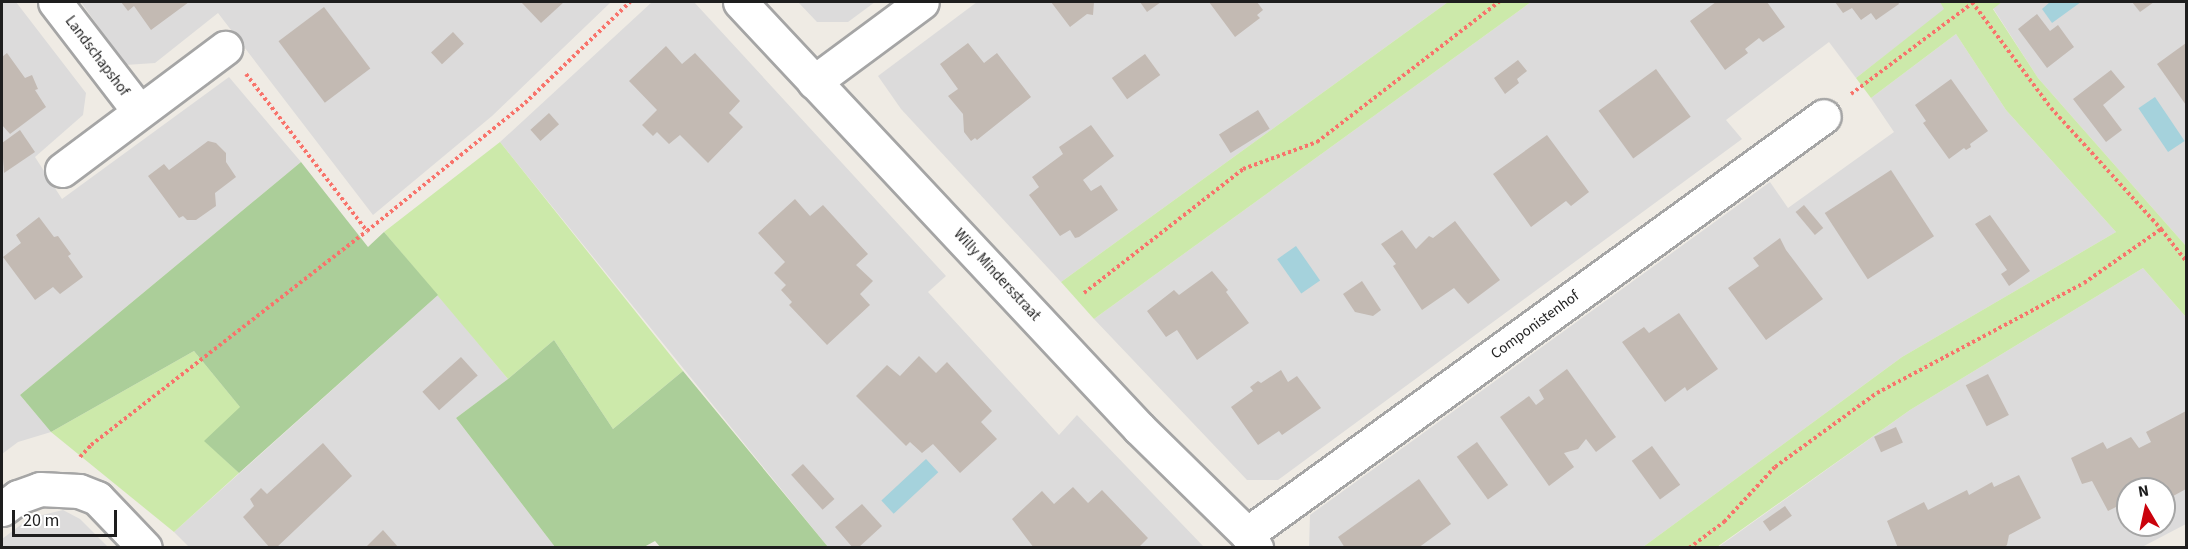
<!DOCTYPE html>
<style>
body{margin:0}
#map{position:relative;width:2188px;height:549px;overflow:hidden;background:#efebe4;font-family:"Source Sans 3",sans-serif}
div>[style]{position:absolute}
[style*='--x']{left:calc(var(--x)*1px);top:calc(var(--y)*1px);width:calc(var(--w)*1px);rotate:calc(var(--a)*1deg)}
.residential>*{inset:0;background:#dcdbdb}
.grass>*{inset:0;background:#cce9aa}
.forest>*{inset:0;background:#abce99}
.water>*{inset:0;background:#a5d2dc;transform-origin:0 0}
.building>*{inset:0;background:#c3bab3;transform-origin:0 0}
.path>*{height:4px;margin-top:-2px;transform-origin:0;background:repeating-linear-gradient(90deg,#f8736b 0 3px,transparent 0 6px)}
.roads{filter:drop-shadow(2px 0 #a5a5a5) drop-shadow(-2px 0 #a5a5a5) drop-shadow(0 2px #a5a5a5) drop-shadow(0 -2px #a5a5a5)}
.minor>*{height:33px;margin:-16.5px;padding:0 16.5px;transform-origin:16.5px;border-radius:16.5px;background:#fff}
span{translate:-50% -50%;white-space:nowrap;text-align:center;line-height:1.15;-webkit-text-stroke:6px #fff;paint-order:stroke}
.street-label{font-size:15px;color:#1e1e1e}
.frame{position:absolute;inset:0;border:3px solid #1e1e1e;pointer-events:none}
.north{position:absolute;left:2116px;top:477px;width:60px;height:60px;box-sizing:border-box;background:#fff;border:2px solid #a5a5a5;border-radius:50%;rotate:351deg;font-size:16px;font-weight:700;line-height:24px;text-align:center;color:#1e1e1e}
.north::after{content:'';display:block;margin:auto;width:21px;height:27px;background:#ca020c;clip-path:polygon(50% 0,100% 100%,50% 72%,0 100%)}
.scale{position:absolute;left:12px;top:510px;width:105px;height:27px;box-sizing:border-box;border:3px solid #1e1e1e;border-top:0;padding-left:8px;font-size:18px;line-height:21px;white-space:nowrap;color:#1e1e1e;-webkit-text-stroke:4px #fff;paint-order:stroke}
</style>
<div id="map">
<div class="residential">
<div style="clip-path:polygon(2px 2px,16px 2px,86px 93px,83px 115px,35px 157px,62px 199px,229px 77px,301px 162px,20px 395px,51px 432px,18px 442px,2px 454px)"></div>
<div style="clip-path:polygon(81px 2px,611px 2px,492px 116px,373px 215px,218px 13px,155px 63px,125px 65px)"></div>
<div style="clip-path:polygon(652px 2px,694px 2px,946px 276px,928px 292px,1059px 435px,1077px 415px,1204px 547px,828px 547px,500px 142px)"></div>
<div style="clip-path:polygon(798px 2px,875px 2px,848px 22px,817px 22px)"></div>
<div style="clip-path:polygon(977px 2px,1448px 2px,1061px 282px,901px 109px,878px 76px)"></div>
<div style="clip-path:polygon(1531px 2px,1940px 2px,1945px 9px,1856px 78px,1829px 42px,1726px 120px,1742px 139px,1278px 480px,1247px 480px,1094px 319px)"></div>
<div style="clip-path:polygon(2002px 2px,2186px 2px,2186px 246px,2038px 78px,1993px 8px)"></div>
<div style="clip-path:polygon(1956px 34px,2006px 110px,2116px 232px,1902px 357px,1643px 547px,1309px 548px,1310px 515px,1770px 182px,1788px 208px,1894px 132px,1871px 98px)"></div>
<div style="clip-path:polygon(evenodd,2143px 268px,2186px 317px,2186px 524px,2142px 547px,1717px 548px,1910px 410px,2143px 268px,2128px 489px,2164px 489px,2164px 525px,2128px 525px,2128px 489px)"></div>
<div style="clip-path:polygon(438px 295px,508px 379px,456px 418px,555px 547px,190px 548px,174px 532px)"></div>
<div style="clip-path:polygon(63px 510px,80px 519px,108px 547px,2px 547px,2px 539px,30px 518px)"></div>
</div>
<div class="grass">
<div style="clip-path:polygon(1448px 2px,1531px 2px,1094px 319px,1061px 282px)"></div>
<div style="clip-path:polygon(1940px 2px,2002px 2px,1993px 9px,2038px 78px,2186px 246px,2186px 317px,2143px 268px,1910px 410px,1717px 547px,1643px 547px,1902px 357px,2116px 232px,2006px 110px,1956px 34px,1871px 98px,1856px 78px,1944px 9px)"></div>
<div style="clip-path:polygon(500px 142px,683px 371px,613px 429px,554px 340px,508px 379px,384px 232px)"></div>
<div style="clip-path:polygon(194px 351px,241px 408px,205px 441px,239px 473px,174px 532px,51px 432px)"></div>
</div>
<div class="forest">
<div style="clip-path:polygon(301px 162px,368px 247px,384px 232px,438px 295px,239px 473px,204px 441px,240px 407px,194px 351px,51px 432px,20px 395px)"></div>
<div style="clip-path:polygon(554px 340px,613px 429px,683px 371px,828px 547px,661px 548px,655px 541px,644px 547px,555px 547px,456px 418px,508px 379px)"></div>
</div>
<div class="water">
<div style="clip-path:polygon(2050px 2px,2081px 2px,2052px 23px,2042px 9px)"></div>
<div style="left:2155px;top:97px;width:53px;height:20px;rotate:56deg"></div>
<div style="left:1296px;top:246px;width:42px;height:23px;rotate:55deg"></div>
<div style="left:926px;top:459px;width:18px;height:61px;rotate:47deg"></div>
</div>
<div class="building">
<div style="clip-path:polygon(121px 2px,189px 2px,151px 30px,134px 6px,128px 11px)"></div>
<div style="clip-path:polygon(521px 2px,564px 2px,541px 23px)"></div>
<div style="clip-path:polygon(1051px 2px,1094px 2px,1093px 15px,1087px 14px,1070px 27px)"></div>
<div style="clip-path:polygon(1140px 2px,1161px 2px,1147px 12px)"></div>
<div style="clip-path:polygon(1209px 2px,1257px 2px,1263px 10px,1257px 15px,1260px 18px,1235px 37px)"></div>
<div style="clip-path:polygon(1716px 2px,1767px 2px,1785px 27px,1763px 42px,1759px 38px,1745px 49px,1748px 53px,1725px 70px,1690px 21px)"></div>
<div style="clip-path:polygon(1835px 2px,1898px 2px,1899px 4px,1876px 20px,1871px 13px,1861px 20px,1852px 8px,1843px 13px)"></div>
<div style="clip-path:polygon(2132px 2px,2154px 2px,2140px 12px)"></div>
<div style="left:324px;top:7px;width:77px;height:57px;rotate:53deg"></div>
<div style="clip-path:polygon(2037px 14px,2050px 31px,2058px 25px,2074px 47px,2047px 68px,2018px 29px)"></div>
<div style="left:453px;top:32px;width:16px;height:30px;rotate:47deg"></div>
<div style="clip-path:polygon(968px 43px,984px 63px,997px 53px,1031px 97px,977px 140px,975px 138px,971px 141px,964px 132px,963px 114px,948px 96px,958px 89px,940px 64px)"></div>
<div style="clip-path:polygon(2186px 43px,2186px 105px,2157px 64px)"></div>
<div style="clip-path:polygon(666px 46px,682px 64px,695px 53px,740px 101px,729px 113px,743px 127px,708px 163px,680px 135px,669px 144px,657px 132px,653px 136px,642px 125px,657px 110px,629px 81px)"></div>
<div style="clip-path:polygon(7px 53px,25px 78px,32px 75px,38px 89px,35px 90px,46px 107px,10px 134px,2px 125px,2px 57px)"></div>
<div style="left:1145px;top:54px;width:26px;height:41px;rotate:54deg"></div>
<div style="clip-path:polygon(1518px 60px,1527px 71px,1517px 79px,1519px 83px,1505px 94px,1494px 78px)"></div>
<div style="left:1656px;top:69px;width:59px;height:71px;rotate:54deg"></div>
<div style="clip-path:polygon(2111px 70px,2125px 87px,2103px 105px,2122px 130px,2106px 142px,2073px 99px)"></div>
<div style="clip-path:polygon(1951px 79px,1988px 131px,1970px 144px,1971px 147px,1966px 150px,1964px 148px,1949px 159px,1923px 123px,1926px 121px,1915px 105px)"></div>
<div style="left:1258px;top:110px;width:22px;height:46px;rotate:58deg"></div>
<div style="left:549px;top:113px;width:15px;height:25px;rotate:48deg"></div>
<div style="clip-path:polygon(1091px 125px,1114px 156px,1083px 180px,1091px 191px,1101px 185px,1118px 210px,1079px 237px,1075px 238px,1070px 230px,1060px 236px,1029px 195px,1039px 187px,1032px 177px,1063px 154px,1059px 147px)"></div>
<div style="clip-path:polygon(20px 130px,35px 152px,4px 173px,2px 143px)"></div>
<div style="clip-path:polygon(1547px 135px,1589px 192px,1571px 206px,1566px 201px,1531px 227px,1493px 174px)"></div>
<div style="clip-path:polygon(208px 141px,216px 143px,226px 153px,226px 162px,236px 177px,215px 193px,216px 206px,196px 220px,187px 220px,183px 216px,179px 218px,148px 176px,164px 164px,169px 170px)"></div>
<div style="left:1891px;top:170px;width:79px;height:79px;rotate:57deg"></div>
<div style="clip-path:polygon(795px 199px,810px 216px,823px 205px,868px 254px,856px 265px,873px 281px,860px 294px,870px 305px,827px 345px,789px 305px,792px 302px,781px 290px,786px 285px,774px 273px,785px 262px,758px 233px)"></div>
<div style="left:1804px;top:205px;width:30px;height:11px;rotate:50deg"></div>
<div style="clip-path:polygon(1990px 215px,2030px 271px,2009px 286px,2001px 274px,2007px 270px,1975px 224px)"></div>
<div style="clip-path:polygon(39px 217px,54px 237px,58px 236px,71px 254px,68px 256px,83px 277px,60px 294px,53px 287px,35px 300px,3px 257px,21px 243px,16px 235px)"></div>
<div style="clip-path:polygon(1455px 221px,1500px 280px,1468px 304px,1454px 288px,1422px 310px,1393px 266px,1396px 264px,1381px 244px,1402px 230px,1416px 249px,1429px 236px,1433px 238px)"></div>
<div style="clip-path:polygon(1780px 238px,1786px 250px,1823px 299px,1766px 340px,1728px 288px,1759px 266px,1753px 258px)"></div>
<div style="clip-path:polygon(1212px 271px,1228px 290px,1226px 292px,1249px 323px,1197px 360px,1177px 330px,1166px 337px,1147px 311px,1174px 290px,1179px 295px)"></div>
<div style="clip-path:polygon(1362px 281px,1381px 310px,1373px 316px,1355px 312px,1343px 294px)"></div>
<div style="clip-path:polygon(1679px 313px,1718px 369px,1687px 391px,1685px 387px,1665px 402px,1622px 342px,1644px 327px,1649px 333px)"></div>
<div style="clip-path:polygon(919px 356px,936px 373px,947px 362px,992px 411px,981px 422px,997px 439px,960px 473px,933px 444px,922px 453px,910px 442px,906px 446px,856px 396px,887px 365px,900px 376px)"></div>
<div style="left:461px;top:357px;width:25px;height:52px;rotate:48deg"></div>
<div style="clip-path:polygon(1567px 369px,1616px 437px,1596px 452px,1586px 439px,1578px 449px,1564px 453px,1574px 467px,1549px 486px,1500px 417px,1529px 396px,1536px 405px,1544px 399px,1539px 390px)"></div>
<div style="clip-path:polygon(1281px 370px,1288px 382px,1297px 376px,1321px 408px,1282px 435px,1279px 431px,1258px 445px,1231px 407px,1253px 391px,1250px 387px,1258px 381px,1261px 383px)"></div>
<div style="left:1988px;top:374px;width:46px;height:25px;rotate:63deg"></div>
<div style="clip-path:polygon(2186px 411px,2186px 489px,2164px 501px,2164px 489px,2128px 489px,2128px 501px,2108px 511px,2092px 481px,2082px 484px,2071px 458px,2103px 442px,2107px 449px,2131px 437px,2139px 448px,2151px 442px,2146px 432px)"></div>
<div style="left:1896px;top:427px;width:17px;height:24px;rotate:66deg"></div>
<div style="left:1477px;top:442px;width:53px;height:25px;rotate:54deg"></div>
<div style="clip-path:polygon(323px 443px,352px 476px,276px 548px,270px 548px,243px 517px,254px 506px,250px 499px,261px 488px,267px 494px)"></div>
<div style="left:1652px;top:446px;width:48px;height:25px;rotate:54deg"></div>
<div style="left:803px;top:464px;width:47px;height:16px;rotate:48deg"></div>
<div style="clip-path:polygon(2019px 475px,2041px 518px,2009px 535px,2007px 545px,2003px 548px,1898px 548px,1887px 521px,1924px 502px,1928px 510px,1967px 490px,1969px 495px,1992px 482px,1994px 487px)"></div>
<div style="clip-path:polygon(1419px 479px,1451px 524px,1418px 548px,1345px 548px,1338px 537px)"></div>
<div style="clip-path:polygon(1073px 487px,1088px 503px,1102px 490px,1148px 538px,1138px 548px,1034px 548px,1012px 519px,1042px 491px,1054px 504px)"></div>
<div style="clip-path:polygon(862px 504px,882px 526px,858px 548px,853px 548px,835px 527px)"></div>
<div style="left:1785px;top:506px;width:12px;height:27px;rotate:55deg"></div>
<div style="clip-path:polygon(383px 530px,399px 548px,365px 548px)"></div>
</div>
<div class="path">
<div style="--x:1972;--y:2;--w:132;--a:53.3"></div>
<div style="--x:2051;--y:108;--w:164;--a:47.7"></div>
<div style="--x:2161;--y:229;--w:41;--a:52"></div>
<div style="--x:246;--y:74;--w:198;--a:52.4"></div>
<div style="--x:367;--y:231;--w:203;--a:-39"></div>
<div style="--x:525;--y:103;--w:146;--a:-43.9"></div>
<div style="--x:1851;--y:94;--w:154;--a:-36.8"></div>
<div style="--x:1084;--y:293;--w:202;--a:-37.9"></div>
<div style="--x:1243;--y:169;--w:79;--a:-20"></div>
<div style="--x:1317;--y:142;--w:230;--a:-37.6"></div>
<div style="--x:80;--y:457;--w:16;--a:-47"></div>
<div style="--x:91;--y:445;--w:349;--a:-37.8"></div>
<div style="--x:1689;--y:548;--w:44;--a:-36.6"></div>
<div style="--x:1724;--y:522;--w:75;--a:-47.2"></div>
<div style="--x:1775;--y:467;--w:126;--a:-36"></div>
<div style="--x:1877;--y:393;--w:234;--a:-28"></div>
<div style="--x:2084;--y:283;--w:94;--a:-35"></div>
</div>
<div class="roads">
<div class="minor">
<div style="--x:55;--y:2;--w:138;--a:52.4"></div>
<div style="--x:740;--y:2;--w:584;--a:46.87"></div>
<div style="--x:1139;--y:428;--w:151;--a:44.5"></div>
<div style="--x:1247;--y:534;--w:17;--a:57"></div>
<div style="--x:814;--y:82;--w:134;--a:-36.5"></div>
<div style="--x:62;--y:170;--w:204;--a:-36.8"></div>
<div style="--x:2;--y:509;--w:20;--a:-37"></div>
<div style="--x:18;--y:497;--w:23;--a:-20"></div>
<div style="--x:40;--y:489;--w:39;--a:3"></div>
<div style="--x:79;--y:491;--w:19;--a:21"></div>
<div style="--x:97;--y:498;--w:69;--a:46.2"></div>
<div style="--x:1247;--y:534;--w:712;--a:-35.92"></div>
</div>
</div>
<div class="street-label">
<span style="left:97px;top:56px;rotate:53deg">Landschapshof</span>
<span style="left:997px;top:275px;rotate:47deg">Willy Mindersstraat</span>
<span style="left:1535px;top:325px;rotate:-36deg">Componistenhof</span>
</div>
<div class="frame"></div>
<div class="north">N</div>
<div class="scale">20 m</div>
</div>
